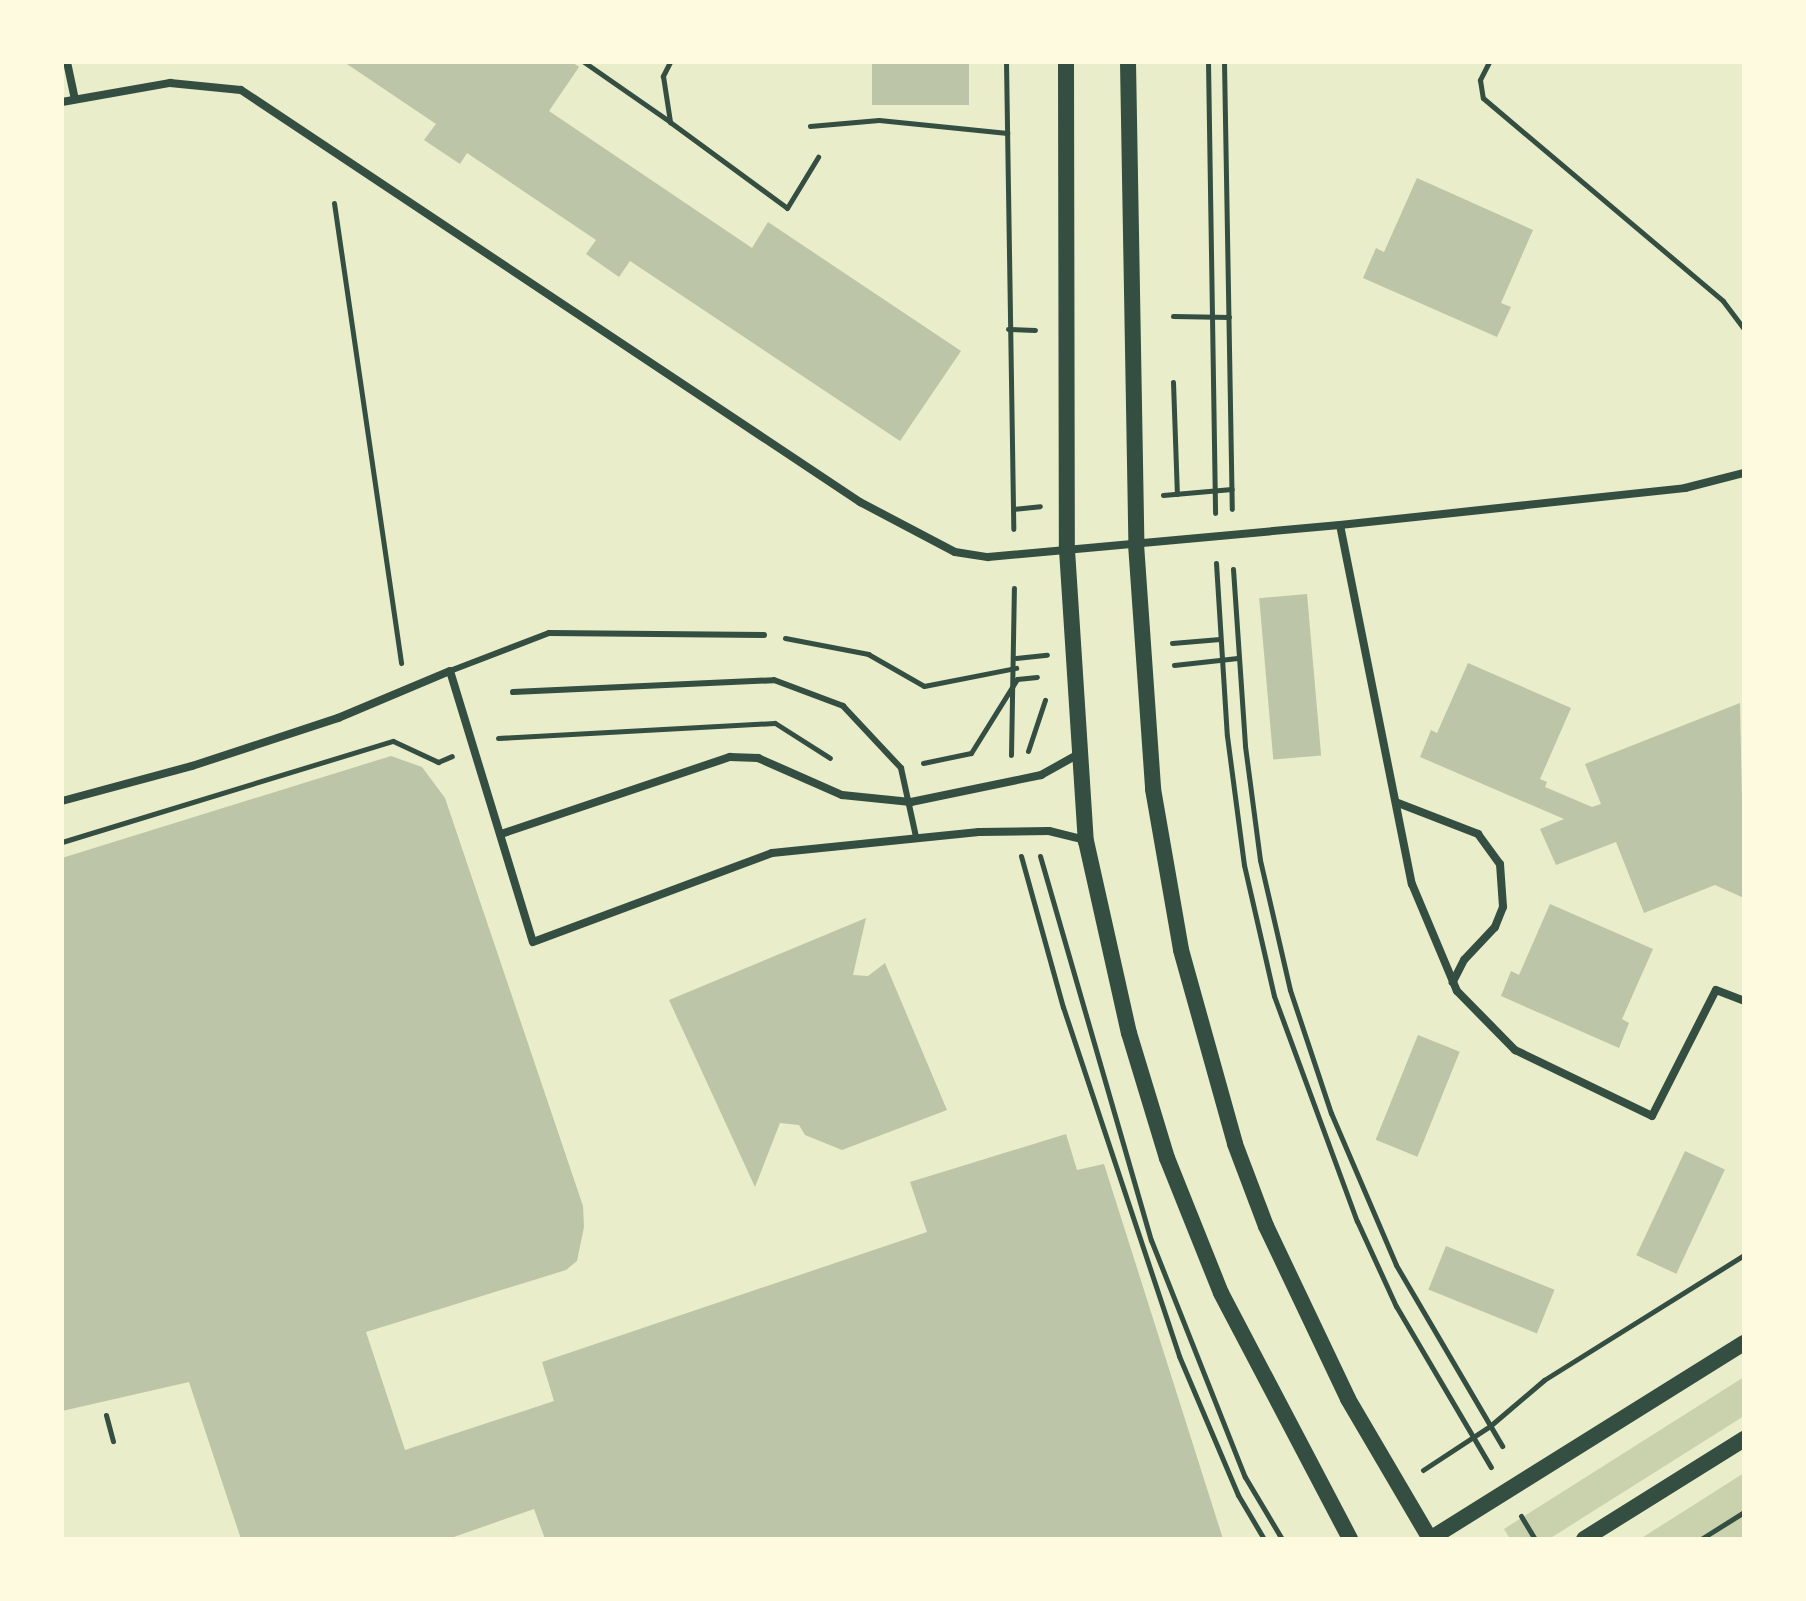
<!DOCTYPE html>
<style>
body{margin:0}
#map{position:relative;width:1806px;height:1601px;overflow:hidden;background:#e9edc9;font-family:Barlow,sans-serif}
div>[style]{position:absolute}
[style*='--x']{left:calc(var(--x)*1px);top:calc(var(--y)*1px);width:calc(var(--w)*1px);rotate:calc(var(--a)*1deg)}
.green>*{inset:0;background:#cad2ad}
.building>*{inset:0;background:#bcc5a7;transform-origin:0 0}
.path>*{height:5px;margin:-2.5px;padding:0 2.5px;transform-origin:2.5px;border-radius:2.5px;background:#344e41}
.service>*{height:6px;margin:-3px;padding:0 3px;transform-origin:3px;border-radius:3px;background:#344e41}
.minor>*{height:8px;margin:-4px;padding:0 4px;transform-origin:4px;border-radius:4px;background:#344e41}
.secondary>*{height:16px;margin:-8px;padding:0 8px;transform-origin:8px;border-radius:8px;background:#344e41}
span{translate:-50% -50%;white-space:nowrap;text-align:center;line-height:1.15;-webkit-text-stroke:8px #fefae0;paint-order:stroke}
.frame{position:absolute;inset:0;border:64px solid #fefae0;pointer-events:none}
</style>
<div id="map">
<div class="green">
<div style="clip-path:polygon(1744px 1377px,1744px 1416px,1549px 1539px,1510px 1539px,1504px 1529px)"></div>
<div style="clip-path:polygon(1744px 1473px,1744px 1539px,1640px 1539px)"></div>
</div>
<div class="building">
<div style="clip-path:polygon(344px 62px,572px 62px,579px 67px,549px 111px,752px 248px,768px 222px,961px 351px,900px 441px,630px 261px,619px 277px,586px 254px,596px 240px,467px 153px,460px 164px,424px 140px,436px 124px)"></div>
<div style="left:872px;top:62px;width:97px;height:43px"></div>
<div style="clip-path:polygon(1417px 178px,1533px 230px,1501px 303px,1511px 307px,1497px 337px,1363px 278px,1376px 248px,1384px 252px)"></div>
<div style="left:1307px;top:594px;width:162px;height:48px;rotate:85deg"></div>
<div style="clip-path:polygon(1468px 663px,1571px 708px,1540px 779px,1547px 782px,1545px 787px,1592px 807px,1601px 804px,1585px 764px,1740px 703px,1744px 898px,1715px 885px,1644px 913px,1616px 842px,1556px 865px,1540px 829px,1564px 819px,1420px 757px,1431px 730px,1437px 733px)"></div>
<div style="clip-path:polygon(391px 756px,422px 767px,445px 798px,583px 1206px,584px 1227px,577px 1261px,566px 1270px,366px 1332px,405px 1450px,554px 1401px,542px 1362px,927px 1232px,910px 1182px,1066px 1134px,1077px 1170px,1104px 1164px,1223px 1539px,545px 1539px,534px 1509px,448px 1539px,241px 1539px,189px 1382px,62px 1411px,62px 858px)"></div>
<div style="clip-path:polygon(1550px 904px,1653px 949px,1622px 1019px,1629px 1023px,1619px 1048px,1501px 996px,1511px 971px,1519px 975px)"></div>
<div style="clip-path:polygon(866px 918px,853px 975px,868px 976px,885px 963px,947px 1110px,842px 1150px,805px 1135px,799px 1125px,780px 1123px,755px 1187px,669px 1000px)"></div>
<div style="left:1418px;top:1035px;width:45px;height:113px;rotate:22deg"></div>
<div style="left:1685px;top:1151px;width:44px;height:115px;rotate:25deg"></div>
<div style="left:1446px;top:1246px;width:117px;height:47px;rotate:22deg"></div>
</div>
<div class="path">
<div style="--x:584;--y:62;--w:103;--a:34.8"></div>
<div style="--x:670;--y:62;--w:16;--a:117"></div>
<div style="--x:663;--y:76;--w:47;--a:81.3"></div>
<div style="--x:670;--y:122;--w:145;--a:36.3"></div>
<div style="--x:787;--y:208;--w:60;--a:-58.7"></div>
<div style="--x:1006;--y:62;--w:467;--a:89.1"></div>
<div style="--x:1208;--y:62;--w:451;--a:89.1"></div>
<div style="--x:1224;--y:62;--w:447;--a:89"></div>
<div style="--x:1489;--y:62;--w:20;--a:117"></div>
<div style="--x:1480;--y:80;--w:18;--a:81"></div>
<div style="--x:1483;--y:98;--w:314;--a:40.2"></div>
<div style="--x:1723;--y:301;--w:35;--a:53"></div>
<div style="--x:810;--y:126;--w:69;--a:-5"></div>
<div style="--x:879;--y:120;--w:129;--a:5.8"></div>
<div style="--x:334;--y:203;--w:465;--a:81.7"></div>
<div style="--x:1173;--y:316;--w:56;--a:1"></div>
<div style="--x:1008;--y:329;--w:27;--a:2"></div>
<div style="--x:1173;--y:382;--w:112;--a:88"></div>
<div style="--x:1163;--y:495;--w:69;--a:-5"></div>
<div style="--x:1013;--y:509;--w:27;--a:-6"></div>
<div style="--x:1216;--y:563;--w:173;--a:86.4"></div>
<div style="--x:1227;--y:736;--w:130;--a:82.5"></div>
<div style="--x:1244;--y:865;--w:134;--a:77.1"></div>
<div style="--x:1274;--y:996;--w:240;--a:69.8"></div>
<div style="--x:1357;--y:1221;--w:94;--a:65.4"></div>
<div style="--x:1396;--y:1306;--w:187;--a:59.5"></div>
<div style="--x:1233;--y:569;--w:177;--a:86.1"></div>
<div style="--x:1245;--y:746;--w:115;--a:82.5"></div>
<div style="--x:1260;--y:860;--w:133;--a:77"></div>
<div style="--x:1290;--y:990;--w:130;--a:71.6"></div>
<div style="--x:1331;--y:1113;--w:165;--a:66.8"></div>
<div style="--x:1396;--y:1265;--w:210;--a:59.6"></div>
<div style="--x:785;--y:638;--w:85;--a:10.9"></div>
<div style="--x:868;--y:654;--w:64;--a:29.7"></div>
<div style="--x:924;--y:686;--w:94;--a:-11.1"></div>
<div style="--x:1172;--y:643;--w:48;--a:-4.8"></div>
<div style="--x:1016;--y:658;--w:31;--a:-6"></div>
<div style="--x:1174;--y:665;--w:64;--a:-6.2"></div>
<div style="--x:498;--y:738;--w:277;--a:-3.1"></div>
<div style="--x:775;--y:723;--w:65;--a:32.5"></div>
<div style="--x:1028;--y:751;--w:54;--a:-71.6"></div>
<div style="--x:1011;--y:755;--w:167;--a:-89"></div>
<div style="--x:923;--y:763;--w:49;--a:-11.8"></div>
<div style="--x:971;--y:753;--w:87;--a:-58.1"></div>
<div style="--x:1017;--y:679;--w:20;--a:-6"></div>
<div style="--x:62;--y:842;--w:346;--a:-17"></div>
<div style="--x:393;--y:741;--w:50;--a:25"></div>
<div style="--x:438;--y:762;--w:15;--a:-23"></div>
<div style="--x:1021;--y:856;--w:157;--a:74.5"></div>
<div style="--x:1063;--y:1007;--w:368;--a:71.6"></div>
<div style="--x:1179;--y:1356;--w:151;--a:67"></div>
<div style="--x:1238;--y:1495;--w:51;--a:59.4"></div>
<div style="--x:1040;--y:856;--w:400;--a:73.9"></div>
<div style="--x:1151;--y:1240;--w:255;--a:68.4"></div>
<div style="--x:1245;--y:1477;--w:72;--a:59.2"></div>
<div style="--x:106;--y:1415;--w:27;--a:75"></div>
<div style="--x:1423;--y:1470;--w:80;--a:-33.3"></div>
<div style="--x:1490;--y:1426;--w:71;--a:-40.4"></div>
<div style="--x:1544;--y:1380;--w:236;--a:-32"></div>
<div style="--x:1521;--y:1516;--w:27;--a:59"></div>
<div style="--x:1701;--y:1539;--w:51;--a:-32.1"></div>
</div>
<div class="service">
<div style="--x:450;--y:671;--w:106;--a:-21"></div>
<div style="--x:549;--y:633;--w:215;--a:0.5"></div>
<div style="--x:513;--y:692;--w:261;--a:-2.6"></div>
<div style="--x:774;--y:680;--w:74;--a:20.6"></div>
<div style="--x:843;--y:706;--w:85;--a:46.9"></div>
<div style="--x:901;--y:768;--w:71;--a:77.7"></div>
</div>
<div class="minor">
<div style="--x:67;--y:62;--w:38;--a:78"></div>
<div style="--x:62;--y:102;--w:110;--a:-10"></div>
<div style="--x:170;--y:83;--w:71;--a:5.6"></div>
<div style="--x:241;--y:90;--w:744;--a:33.65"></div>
<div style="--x:860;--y:502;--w:107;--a:27.8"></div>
<div style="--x:955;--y:552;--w:33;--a:9"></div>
<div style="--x:988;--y:557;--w:353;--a:-5.2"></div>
<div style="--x:1340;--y:525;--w:347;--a:-6.1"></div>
<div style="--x:1685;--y:488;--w:61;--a:-14.3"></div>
<div style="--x:1340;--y:525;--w:366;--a:78.7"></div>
<div style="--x:1412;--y:884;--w:116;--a:67.2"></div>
<div style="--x:1457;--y:991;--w:83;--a:45.5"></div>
<div style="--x:1515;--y:1050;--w:152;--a:25.7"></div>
<div style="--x:1652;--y:1116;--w:141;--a:-63.1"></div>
<div style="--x:1716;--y:990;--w:30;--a:21"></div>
<div style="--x:62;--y:801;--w:135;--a:-15.1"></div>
<div style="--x:192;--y:766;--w:154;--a:-18.2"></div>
<div style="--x:338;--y:718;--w:121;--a:-22.8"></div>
<div style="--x:450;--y:671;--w:283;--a:73"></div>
<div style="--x:533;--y:942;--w:255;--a:-20.4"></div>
<div style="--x:772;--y:853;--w:208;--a:-5.8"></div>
<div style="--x:979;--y:832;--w:70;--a:-0.8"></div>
<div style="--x:1049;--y:831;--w:36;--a:14"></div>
<div style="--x:1398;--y:803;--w:86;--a:21.2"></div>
<div style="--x:1478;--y:834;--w:37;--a:54"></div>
<div style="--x:1500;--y:864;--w:43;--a:86"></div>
<div style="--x:1503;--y:907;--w:22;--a:112"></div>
<div style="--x:1495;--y:927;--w:45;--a:133.2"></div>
<div style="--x:1464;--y:960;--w:25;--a:117"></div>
<div style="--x:501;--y:834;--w:242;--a:-18.6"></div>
<div style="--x:730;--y:757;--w:28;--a:2"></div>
<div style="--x:758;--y:758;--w:92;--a:23.8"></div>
<div style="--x:842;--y:795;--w:69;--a:5.8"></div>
<div style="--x:911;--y:802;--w:133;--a:-11.7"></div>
<div style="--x:1041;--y:775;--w:41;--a:-29.1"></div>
</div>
<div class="secondary">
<div style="--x:1066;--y:62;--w:488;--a:89.9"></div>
<div style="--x:1067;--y:550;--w:292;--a:86.3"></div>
<div style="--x:1086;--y:841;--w:197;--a:77.4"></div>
<div style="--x:1129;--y:1033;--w:131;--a:73.1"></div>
<div style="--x:1167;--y:1158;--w:145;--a:68.2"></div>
<div style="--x:1221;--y:1293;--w:278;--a:62.3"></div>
<div style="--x:1128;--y:62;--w:482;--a:89"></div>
<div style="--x:1136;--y:544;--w:246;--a:86"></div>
<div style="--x:1153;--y:789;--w:163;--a:80.1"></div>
<div style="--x:1181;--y:950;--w:201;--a:74.4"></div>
<div style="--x:1235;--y:1144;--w:88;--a:69.3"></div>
<div style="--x:1266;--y:1226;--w:191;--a:64.6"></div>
<div style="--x:1348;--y:1399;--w:162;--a:59.6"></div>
<div style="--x:1430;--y:1539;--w:370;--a:-32"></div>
<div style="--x:1584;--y:1539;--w:189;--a:-32"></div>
</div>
<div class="frame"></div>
</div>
